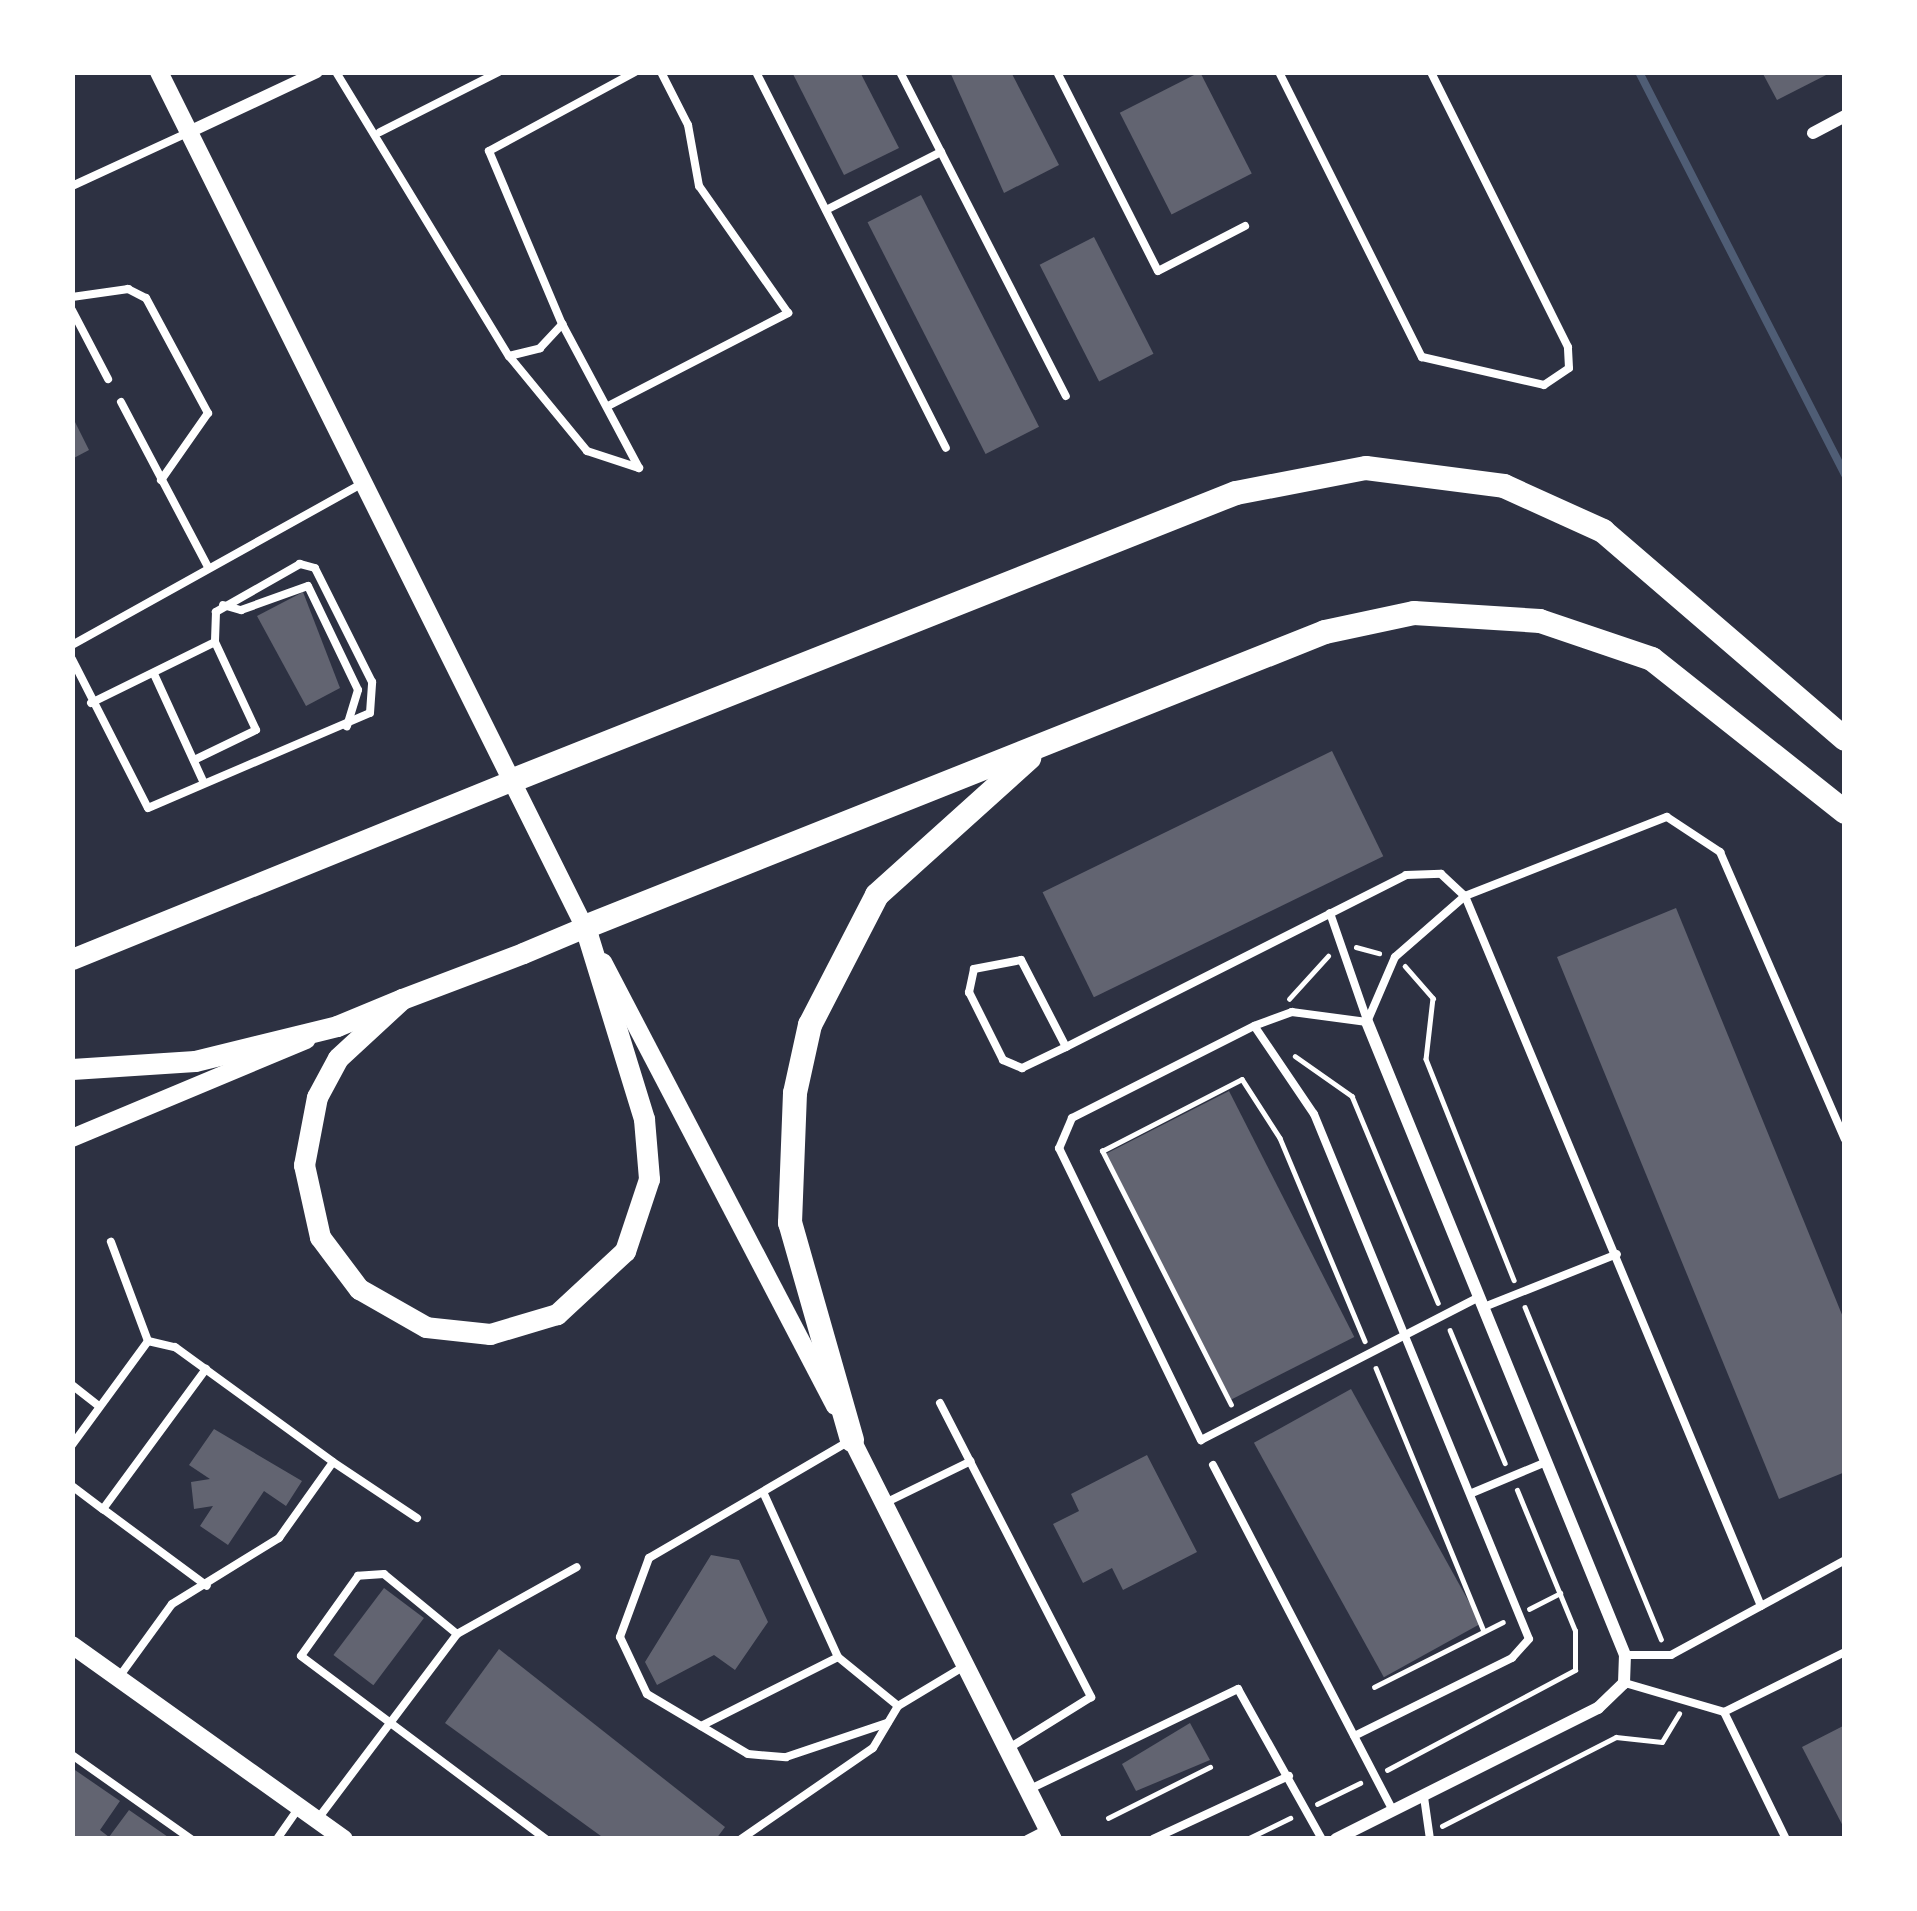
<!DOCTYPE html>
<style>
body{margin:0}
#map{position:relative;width:1917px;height:1911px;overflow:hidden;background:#2d3142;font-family:"IBM Plex Sans",sans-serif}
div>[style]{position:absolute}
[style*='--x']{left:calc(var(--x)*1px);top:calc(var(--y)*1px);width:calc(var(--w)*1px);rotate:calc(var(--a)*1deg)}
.stream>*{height:8px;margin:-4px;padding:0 4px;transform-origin:4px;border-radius:4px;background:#4f5d75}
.building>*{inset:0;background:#626471;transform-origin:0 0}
.path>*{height:4.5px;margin:-2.25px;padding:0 2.25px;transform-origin:2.25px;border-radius:2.25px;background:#fff}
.service>*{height:8px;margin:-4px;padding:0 4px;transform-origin:4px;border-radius:4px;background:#fff}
.minor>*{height:12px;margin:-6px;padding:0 6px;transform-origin:6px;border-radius:6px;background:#fff}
.secondary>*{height:18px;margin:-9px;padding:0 9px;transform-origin:9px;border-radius:9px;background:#fff}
.primary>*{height:21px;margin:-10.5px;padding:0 10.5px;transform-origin:10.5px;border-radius:10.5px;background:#fff}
.motorway>*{height:24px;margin:-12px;padding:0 12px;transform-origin:12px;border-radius:12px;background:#fff}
span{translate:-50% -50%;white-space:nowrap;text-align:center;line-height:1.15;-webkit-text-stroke:12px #fff;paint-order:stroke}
.frame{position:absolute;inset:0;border:75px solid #fff;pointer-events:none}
</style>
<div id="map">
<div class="stream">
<div style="--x:1639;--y:72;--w:452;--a:62.9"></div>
</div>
<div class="building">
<div style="clip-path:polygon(792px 72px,860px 72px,899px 148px,844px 175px)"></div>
<div style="clip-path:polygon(950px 72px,1011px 72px,1059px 165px,1004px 193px)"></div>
<div style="left:1200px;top:72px;width:114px;height:90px;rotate:63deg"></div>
<div style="clip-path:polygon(1762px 72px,1832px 72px,1777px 100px)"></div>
<div style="left:921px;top:195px;width:260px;height:60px;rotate:63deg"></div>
<div style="left:1094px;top:237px;width:131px;height:61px;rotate:63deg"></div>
<div style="clip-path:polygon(72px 416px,89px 450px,72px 459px)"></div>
<div style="clip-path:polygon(303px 592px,340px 688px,306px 706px,257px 616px)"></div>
<div style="left:1332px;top:751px;width:117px;height:322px;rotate:64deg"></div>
<div style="clip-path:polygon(1676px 908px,1845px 1322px,1845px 1472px,1779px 1499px,1557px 957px)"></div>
<div style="left:1229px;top:1091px;width:276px;height:138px;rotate:63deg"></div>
<div style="left:1351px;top:1389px;width:268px;height:111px;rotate:61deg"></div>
<div style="clip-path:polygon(214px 1429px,302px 1481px,286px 1506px,264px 1491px,228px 1545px,200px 1526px,213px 1506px,194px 1509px,191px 1482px,210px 1479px,189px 1465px)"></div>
<div style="clip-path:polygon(1147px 1455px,1197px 1552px,1123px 1590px,1112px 1568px,1083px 1583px,1053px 1524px,1079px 1511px,1071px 1494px)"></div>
<div style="clip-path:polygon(711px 1555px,739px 1560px,768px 1622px,735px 1670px,714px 1655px,657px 1685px,645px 1662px)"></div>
<div style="left:384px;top:1588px;width:50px;height:84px;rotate:37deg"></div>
<div style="clip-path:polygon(499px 1649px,725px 1827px,716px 1839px,605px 1839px,445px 1723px)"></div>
<div style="clip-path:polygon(1190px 1723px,1210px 1760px,1136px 1791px,1122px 1764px)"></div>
<div style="clip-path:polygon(1845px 1725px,1845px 1830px,1802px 1747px)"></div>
<div style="clip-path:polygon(72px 1768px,120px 1801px,100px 1830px,109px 1837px,129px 1810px,171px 1839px,72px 1839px)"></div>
</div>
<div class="path">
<div style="--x:1356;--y:947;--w:24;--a:15"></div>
<div style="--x:1405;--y:966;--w:43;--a:48.8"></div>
<div style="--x:1433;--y:998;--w:61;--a:96.5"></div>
<div style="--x:1426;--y:1059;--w:238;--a:68.3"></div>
<div style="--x:1289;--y:999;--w:58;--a:-47.8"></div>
<div style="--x:1295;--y:1056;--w:70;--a:35.1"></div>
<div style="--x:1352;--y:1096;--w:224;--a:67.4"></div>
<div style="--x:1525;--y:1307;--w:359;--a:67.7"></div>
<div style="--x:1450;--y:1330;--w:144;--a:67.5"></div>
<div style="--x:1376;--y:1368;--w:284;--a:67.7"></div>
<div style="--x:1231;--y:1405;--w:285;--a:-116.9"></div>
<div style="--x:1102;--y:1151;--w:157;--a:-27.2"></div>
<div style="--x:1242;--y:1079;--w:70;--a:57.2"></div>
<div style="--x:1280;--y:1138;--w:220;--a:67.3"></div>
<div style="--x:1529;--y:1609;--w:35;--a:-27"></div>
<div style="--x:1374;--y:1687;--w:144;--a:-26.7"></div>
<div style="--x:1387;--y:1770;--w:213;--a:-28"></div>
<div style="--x:1575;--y:1670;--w:39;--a:-90"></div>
<div style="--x:1575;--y:1631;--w:152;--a:-112.4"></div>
<div style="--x:1317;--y:1804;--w:48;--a:-26"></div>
<div style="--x:1108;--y:1818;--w:114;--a:-26.6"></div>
<div style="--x:1442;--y:1826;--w:195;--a:-27.1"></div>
<div style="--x:1616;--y:1737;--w:46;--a:6.2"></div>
<div style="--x:1662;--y:1742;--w:33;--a:-59"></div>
<div style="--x:1247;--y:1839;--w:48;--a:-26"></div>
</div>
<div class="service">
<div style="--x:336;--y:72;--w:333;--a:58.7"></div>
<div style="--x:509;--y:356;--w:32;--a:-14"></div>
<div style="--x:540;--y:348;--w:33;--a:-47"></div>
<div style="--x:562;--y:324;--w:188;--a:-112.9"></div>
<div style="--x:489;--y:151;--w:166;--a:-28.4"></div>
<div style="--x:756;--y:72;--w:421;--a:63.2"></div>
<div style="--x:900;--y:72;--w:364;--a:62.9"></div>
<div style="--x:1057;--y:72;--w:223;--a:63.1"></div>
<div style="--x:1158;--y:271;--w:98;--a:-27.3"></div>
<div style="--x:1279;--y:72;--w:319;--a:63.4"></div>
<div style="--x:1422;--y:357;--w:125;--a:12.9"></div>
<div style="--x:1544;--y:385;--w:30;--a:-34"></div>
<div style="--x:1569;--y:368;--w:21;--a:-93"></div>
<div style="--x:1568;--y:347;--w:307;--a:-116.5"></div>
<div style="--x:380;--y:132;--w:133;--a:-26.8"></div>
<div style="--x:72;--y:186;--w:124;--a:-24.7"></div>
<div style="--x:826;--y:210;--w:129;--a:-26.8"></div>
<div style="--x:72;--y:297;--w:57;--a:-8.1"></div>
<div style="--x:128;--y:289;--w:20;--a:27"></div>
<div style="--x:146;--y:298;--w:131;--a:61.7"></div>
<div style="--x:208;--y:413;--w:82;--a:125"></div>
<div style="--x:72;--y:310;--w:78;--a:62.4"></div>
<div style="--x:509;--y:356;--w:123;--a:50.6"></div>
<div style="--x:587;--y:451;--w:55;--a:18.1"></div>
<div style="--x:639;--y:468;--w:163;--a:-118.1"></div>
<div style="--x:121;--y:402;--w:187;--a:62.2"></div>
<div style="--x:608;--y:406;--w:203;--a:-27.3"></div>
<div style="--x:788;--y:313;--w:155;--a:-125"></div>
<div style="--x:699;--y:186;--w:62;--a:-100.2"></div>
<div style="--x:688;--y:125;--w:59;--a:-117"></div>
<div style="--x:223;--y:605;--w:19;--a:16"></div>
<div style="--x:241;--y:610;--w:71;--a:-19.7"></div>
<div style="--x:308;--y:586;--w:115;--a:64.3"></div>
<div style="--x:358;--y:690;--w:38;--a:107"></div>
<div style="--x:72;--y:645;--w:331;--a:-29.1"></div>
<div style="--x:72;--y:659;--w:167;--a:63"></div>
<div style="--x:148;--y:808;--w:241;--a:-23.2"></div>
<div style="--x:370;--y:713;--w:31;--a:-86"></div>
<div style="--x:372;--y:682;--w:127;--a:-116.6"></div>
<div style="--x:315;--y:568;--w:16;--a:-165"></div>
<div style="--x:300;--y:564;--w:97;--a:150.3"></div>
<div style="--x:216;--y:612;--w:30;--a:92"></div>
<div style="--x:215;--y:642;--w:97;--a:65"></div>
<div style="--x:256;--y:730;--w:69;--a:154.2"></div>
<div style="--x:154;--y:674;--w:120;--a:65.4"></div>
<div style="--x:91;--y:703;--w:138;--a:-26.2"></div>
<div style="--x:1330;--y:913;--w:113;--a:70.9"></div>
<div style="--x:1367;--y:1022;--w:76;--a:-172.4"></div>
<div style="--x:1292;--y:1012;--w:40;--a:159.8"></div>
<div style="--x:1254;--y:1026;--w:204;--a:153.2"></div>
<div style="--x:1072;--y:1118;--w:33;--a:113"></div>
<div style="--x:1059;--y:1148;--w:325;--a:64.1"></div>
<div style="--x:1201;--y:1440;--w:313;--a:-27.2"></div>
<div style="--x:1367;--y:1022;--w:71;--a:-66.7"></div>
<div style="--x:1395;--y:957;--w:93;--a:-41.1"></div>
<div style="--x:1465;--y:896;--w:217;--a:-21.4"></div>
<div style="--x:1667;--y:817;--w:64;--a:33.4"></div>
<div style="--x:1720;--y:852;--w:313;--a:66.5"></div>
<div style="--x:1255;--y:1027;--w:105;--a:55.9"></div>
<div style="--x:1314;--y:1114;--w:567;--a:67.73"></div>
<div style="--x:1529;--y:1639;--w:25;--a:132"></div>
<div style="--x:1512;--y:1658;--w:176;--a:153.7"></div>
<div style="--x:1066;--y:1047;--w:98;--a:-117.3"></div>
<div style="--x:1021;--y:960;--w:48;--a:169.2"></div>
<div style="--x:974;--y:969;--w:24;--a:102"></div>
<div style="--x:969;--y:992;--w:76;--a:63.4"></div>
<div style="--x:1003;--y:1060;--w:21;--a:23"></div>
<div style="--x:1022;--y:1068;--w:49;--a:-25.5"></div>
<div style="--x:1066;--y:1047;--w:381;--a:-26.8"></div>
<div style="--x:1406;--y:875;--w:35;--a:-2"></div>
<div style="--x:1441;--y:874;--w:33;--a:43"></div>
<div style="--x:1465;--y:896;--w:769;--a:67.37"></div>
<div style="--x:1761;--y:1606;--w:102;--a:151.4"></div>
<div style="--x:1671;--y:1655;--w:46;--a:180"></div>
<div style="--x:1484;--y:1307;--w:143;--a:-21.7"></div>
<div style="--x:148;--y:1341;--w:28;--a:13"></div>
<div style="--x:175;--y:1347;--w:195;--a:36"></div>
<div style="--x:72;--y:1385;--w:33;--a:38"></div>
<div style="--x:940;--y:1403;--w:331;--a:62.8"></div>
<div style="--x:1091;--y:1697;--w:97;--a:148.1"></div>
<div style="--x:851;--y:1440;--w:234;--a:149.7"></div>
<div style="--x:649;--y:1558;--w:84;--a:110.2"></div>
<div style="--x:620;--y:1637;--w:63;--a:64.7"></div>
<div style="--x:647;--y:1694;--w:117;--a:30.7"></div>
<div style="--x:748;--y:1754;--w:38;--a:5"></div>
<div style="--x:786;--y:1757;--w:107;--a:-18.6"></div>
<div style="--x:72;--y:1445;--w:129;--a:-53.8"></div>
<div style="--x:148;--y:1341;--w:106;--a:-110.5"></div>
<div style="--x:1213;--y:1465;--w:390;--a:62.5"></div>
<div style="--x:72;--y:1486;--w:39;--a:37"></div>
<div style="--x:103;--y:1509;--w:174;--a:-53.7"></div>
<div style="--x:1472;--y:1493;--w:80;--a:-22.7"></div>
<div style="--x:764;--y:1494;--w:179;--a:65.6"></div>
<div style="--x:838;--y:1657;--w:77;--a:39.2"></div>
<div style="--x:887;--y:1502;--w:93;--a:-26"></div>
<div style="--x:103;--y:1509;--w:129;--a:36.5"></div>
<div style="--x:1761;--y:1606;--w:96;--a:-28.7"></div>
<div style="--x:457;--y:1634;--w:94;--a:-140.6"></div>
<div style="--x:384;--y:1574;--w:26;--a:176"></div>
<div style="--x:358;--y:1576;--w:98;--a:125.5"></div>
<div style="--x:301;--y:1656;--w:306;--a:36.8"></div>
<div style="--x:119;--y:1677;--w:90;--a:-54"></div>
<div style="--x:172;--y:1604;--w:126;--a:-31.7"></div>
<div style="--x:279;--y:1538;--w:93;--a:-54.6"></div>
<div style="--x:333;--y:1462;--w:101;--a:33.7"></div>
<div style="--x:1625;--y:1683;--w:103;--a:16.3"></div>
<div style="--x:1724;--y:1712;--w:135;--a:-26.4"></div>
<div style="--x:1724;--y:1712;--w:141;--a:64"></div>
<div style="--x:701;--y:1726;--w:153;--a:-26.7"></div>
<div style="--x:72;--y:1755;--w:146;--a:35.2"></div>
<div style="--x:1030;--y:1789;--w:231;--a:-25.7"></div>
<div style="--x:1238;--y:1689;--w:172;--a:60.8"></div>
<div style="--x:1424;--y:1797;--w:42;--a:81.9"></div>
<div style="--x:317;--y:1820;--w:233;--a:-53"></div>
<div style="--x:457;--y:1634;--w:137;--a:-29.2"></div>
<div style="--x:277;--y:1839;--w:35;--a:-55"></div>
<div style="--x:741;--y:1839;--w:160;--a:-34.6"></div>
<div style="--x:873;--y:1748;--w:49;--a:-59.2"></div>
<div style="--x:898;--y:1706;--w:76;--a:-31"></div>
<div style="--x:1027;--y:1839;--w:22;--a:-27"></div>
<div style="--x:1153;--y:1839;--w:150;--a:-24.9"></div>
</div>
<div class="minor">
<div style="--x:189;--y:132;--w:141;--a:-25.1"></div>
<div style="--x:1813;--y:133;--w:36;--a:-28"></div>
<div style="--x:1336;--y:1839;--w:293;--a:-26.6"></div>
<div style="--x:1598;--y:1708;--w:36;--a:-44"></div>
<div style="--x:1624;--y:1683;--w:28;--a:-88"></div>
<div style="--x:1625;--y:1655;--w:684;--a:-112.17"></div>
</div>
<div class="secondary">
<div style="--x:159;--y:72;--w:967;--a:63.54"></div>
<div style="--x:603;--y:962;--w:501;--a:62.41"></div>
<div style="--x:72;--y:1138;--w:254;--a:-22.7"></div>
<div style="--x:847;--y:1430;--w:458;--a:63.3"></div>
<div style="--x:72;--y:1645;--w:334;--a:35.5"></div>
</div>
<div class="primary">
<div style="--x:72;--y:959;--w:474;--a:-22.1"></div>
<div style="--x:72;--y:1069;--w:123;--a:-3.7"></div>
<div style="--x:195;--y:1061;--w:146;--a:-13.8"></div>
<div style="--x:337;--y:1026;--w:70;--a:-22.6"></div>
<div style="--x:402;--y:999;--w:129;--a:-20.8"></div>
<div style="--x:523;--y:953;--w:67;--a:-22.8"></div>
<div style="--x:585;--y:927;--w:201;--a:72.9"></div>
<div style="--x:644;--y:1119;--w:60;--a:85.2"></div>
<div style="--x:649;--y:1179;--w:76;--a:108.4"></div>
<div style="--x:625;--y:1251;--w:93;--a:137.2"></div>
<div style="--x:557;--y:1314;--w:70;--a:163.4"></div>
<div style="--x:490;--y:1334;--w:64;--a:-173.8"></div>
<div style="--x:426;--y:1327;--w:77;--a:-150.4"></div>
<div style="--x:359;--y:1289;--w:65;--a:-126.9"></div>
<div style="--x:320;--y:1237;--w:74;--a:-102.5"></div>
<div style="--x:304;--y:1165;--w:69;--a:-79.2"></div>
<div style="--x:317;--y:1097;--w:44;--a:-61.7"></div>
<div style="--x:338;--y:1058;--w:87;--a:-42.7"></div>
</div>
<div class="motorway">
<div style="--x:511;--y:781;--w:780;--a:-21.67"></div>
<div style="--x:1236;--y:493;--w:132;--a:-10.9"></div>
<div style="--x:1366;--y:468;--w:139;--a:7.4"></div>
<div style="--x:1504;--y:486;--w:109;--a:24.4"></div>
<div style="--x:1603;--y:531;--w:319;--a:40.7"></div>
<div style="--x:585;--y:927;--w:797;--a:-21.73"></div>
<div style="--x:1325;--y:632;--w:91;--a:-12.1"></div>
<div style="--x:1414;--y:613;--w:126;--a:3.6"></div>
<div style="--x:1540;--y:621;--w:118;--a:18.7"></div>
<div style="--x:1652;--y:659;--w:246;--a:38.4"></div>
<div style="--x:852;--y:1440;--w:226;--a:-105.9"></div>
<div style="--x:790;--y:1223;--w:130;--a:-87.8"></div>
<div style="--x:795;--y:1093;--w:70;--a:-77.6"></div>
<div style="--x:810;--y:1025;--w:146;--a:-62.7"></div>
<div style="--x:877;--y:895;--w:205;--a:-42"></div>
</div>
<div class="frame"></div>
</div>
